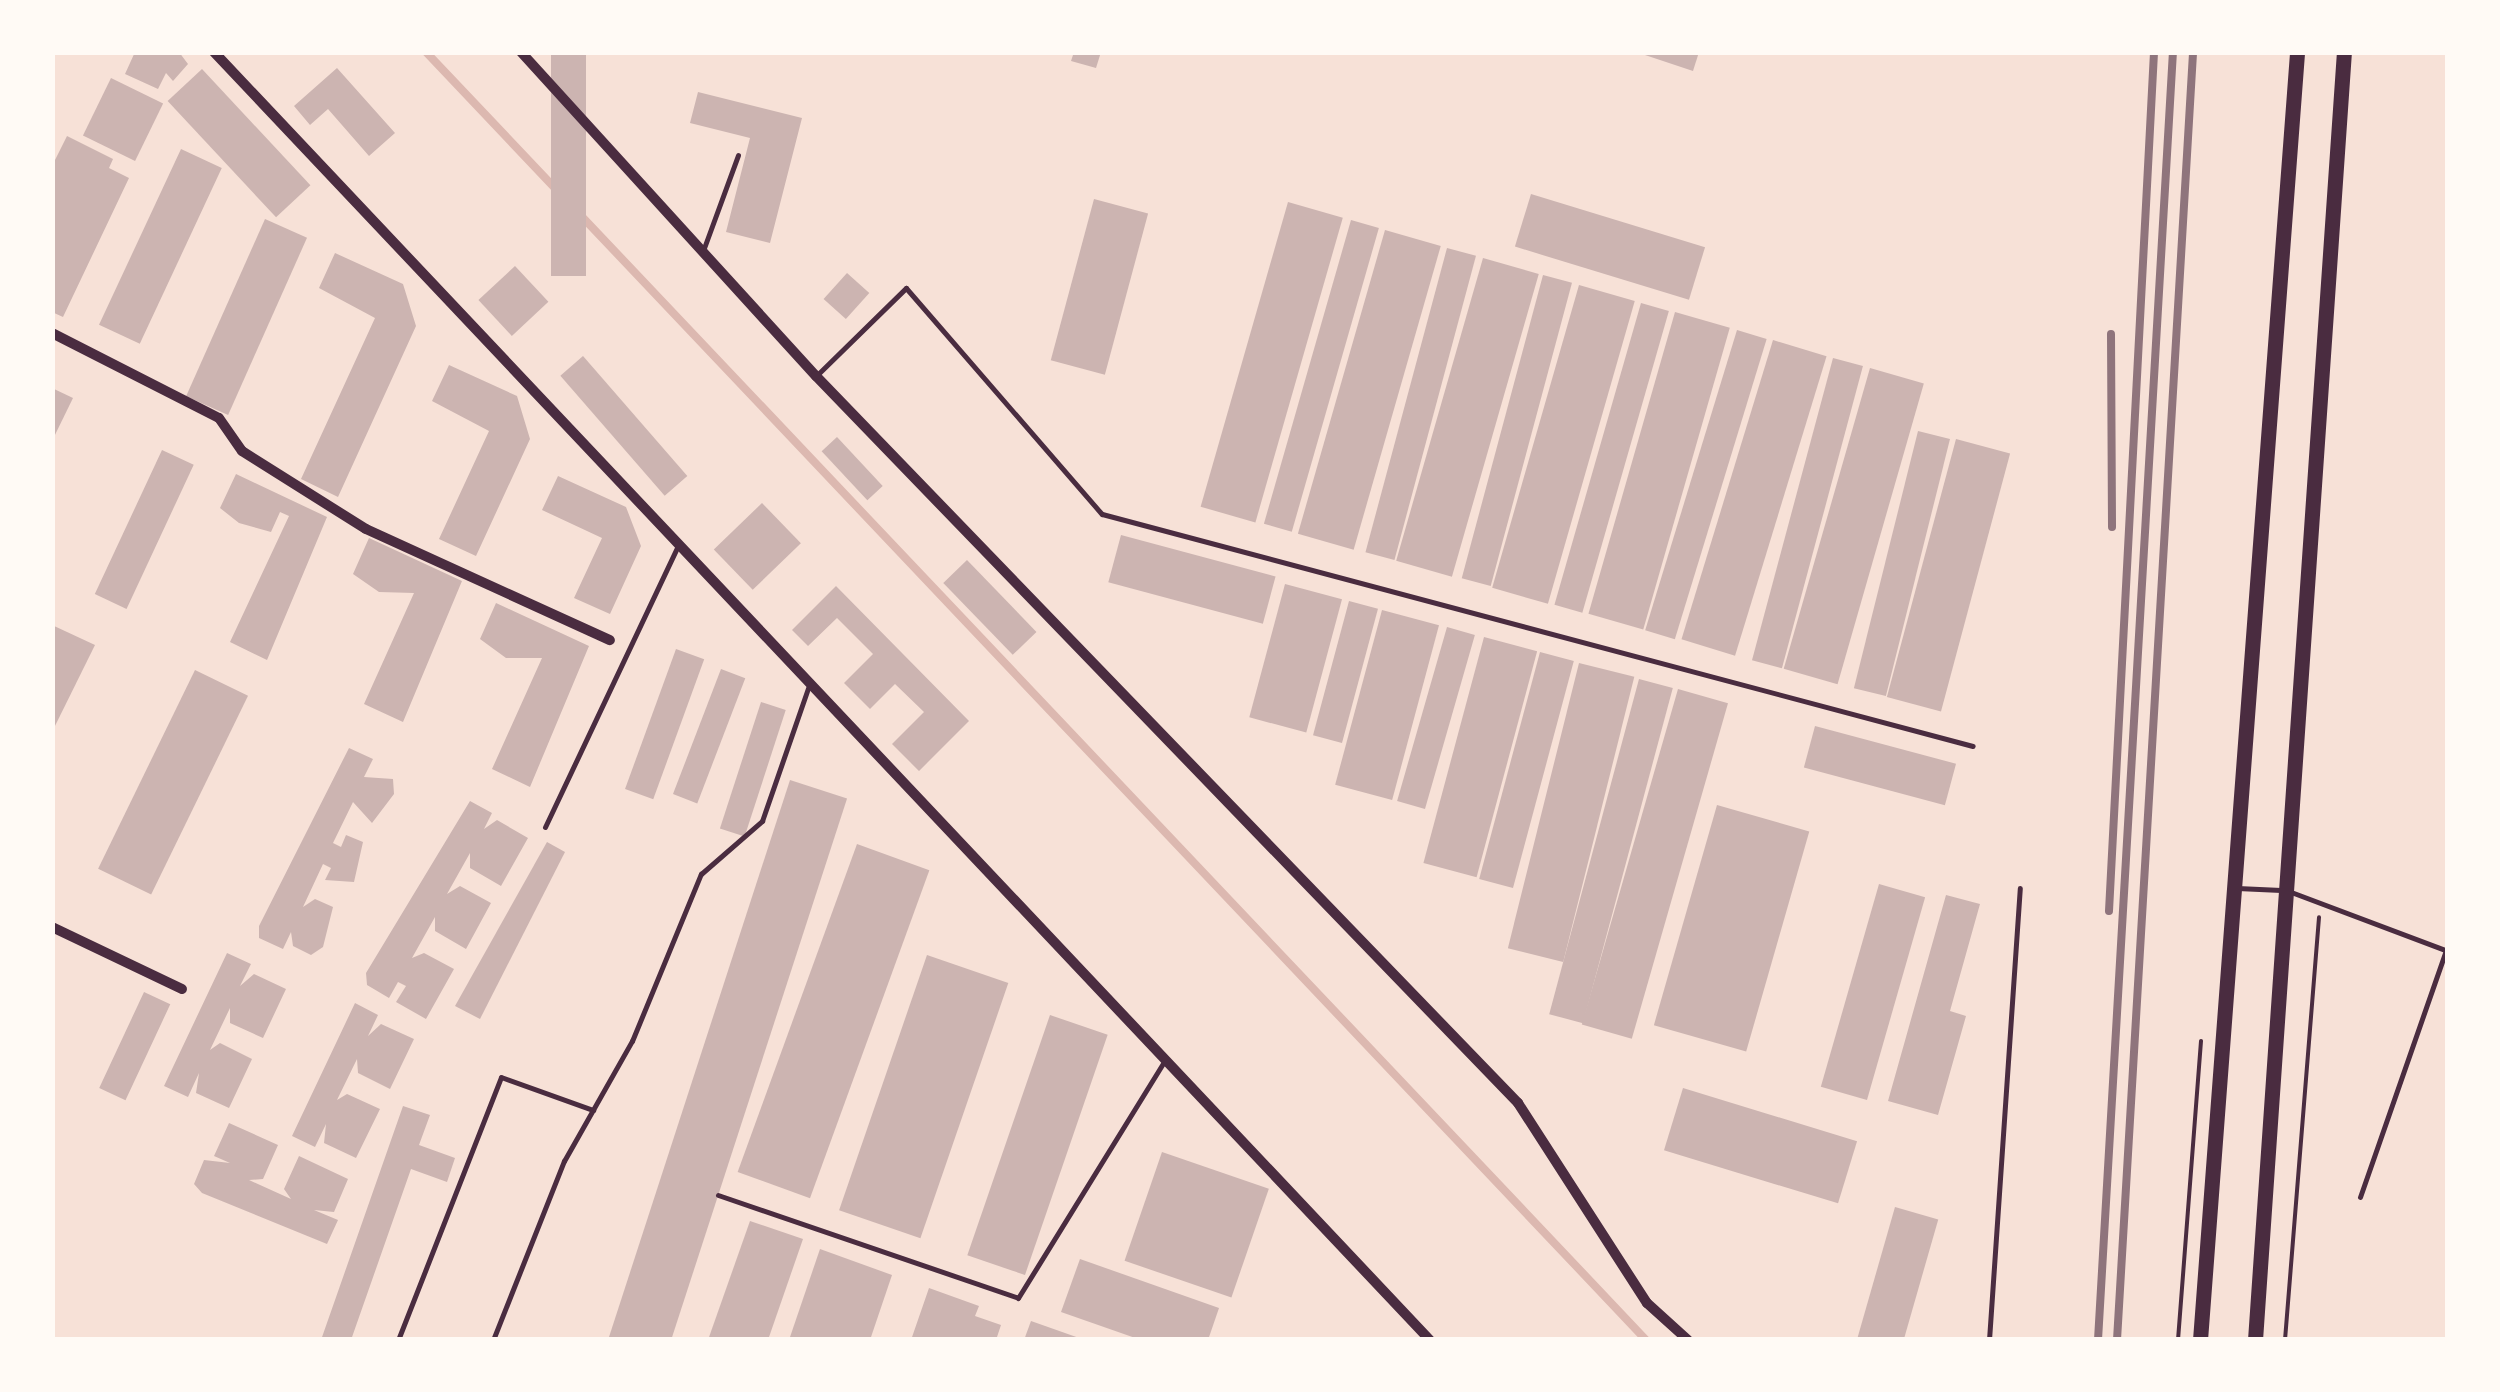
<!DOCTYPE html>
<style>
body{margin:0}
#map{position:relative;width:2500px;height:1392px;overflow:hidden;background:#f7e1d7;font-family:"IBM Plex Serif",serif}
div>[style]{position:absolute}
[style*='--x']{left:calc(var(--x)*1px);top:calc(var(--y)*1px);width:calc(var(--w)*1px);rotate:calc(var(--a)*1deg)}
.stream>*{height:8px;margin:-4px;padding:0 4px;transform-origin:4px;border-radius:4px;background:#dcb8b0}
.building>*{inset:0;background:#ccb4b1;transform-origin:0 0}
.path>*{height:4px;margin:-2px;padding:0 2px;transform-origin:2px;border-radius:2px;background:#4a2c40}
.service>*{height:5px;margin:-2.5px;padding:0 2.5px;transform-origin:2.5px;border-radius:2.5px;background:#4a2c40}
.minor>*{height:10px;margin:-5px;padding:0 5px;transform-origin:5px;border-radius:5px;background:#4a2c40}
.trunk>*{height:15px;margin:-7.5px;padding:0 7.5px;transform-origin:7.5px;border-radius:7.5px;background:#4a2c40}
.rail>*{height:8px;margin:-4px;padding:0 4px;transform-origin:4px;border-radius:4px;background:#8f747c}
span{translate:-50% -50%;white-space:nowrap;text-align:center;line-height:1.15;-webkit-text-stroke:10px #fffaf5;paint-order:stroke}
.frame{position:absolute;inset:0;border:55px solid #fffaf5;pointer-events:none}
</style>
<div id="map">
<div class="stream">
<div style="--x:426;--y:52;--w:1774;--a:46.55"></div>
</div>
<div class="building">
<div style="clip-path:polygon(135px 52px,179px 52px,188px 64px,173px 81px,166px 73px,158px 89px,125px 74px)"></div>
<div style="left:551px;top:52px;width:35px;height:224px"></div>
<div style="clip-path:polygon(1074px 52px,1101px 52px,1096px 68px,1071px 61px)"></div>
<div style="clip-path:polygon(1636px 52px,1699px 52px,1693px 71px)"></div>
<div style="clip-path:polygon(337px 68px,395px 133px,369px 156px,328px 109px,310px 125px,294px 106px)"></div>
<div style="left:202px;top:69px;width:159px;height:47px;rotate:47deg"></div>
<div style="left:111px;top:78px;width:58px;height:64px;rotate:26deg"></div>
<div style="clip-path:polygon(698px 92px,802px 118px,770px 243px,726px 232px,750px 138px,690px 123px)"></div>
<div style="clip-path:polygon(67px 136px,113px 159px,109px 168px,129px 178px,63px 317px,52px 312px,52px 166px)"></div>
<div style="left:181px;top:149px;width:45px;height:194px;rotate:25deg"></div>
<div style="left:1531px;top:194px;width:182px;height:55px;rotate:17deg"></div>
<div style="left:1094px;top:199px;width:56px;height:167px;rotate:15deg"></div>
<div style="left:1288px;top:202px;width:57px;height:317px;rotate:16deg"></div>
<div style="left:265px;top:219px;width:46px;height:194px;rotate:24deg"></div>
<div style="left:1351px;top:220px;width:29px;height:316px;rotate:16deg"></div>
<div style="left:1385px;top:230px;width:58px;height:316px;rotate:16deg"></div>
<div style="left:1447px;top:248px;width:30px;height:315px;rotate:15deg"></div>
<div style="clip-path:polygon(335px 253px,403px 284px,416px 326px,338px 497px,301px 479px,375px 318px,319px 288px)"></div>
<div style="left:1483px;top:258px;width:58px;height:315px;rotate:16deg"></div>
<div style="left:515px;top:266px;width:49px;height:50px;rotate:47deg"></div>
<div style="left:847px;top:273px;width:30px;height:35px;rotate:42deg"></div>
<div style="left:1543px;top:275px;width:30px;height:314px;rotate:15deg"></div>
<div style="left:1579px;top:285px;width:58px;height:315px;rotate:16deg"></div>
<div style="left:1641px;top:303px;width:29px;height:314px;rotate:16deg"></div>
<div style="left:1675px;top:312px;width:57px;height:314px;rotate:16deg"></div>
<div style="left:1737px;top:330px;width:31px;height:314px;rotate:17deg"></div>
<div style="left:1773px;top:340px;width:56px;height:313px;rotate:17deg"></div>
<div style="left:583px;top:356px;width:159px;height:30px;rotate:49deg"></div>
<div style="left:1833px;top:358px;width:31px;height:313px;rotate:15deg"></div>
<div style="clip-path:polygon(449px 365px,517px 396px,530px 439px,476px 556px,439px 539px,489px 431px,432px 401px)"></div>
<div style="left:1870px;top:368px;width:56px;height:313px;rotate:16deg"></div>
<div style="clip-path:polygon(52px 388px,73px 398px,52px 441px)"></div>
<div style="left:1918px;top:431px;width:33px;height:265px;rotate:14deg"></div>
<div style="left:837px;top:437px;width:67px;height:21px;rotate:47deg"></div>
<div style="left:1956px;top:439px;width:56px;height:267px;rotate:15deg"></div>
<div style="left:162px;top:450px;width:35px;height:159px;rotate:25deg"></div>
<div style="clip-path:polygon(236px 474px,327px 517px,267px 660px,230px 642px,289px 516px,280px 512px,271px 532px,239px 523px,220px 508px)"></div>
<div style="clip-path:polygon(558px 476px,626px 507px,641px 546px,610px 614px,574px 598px,602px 538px,542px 510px)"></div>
<div style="left:762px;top:503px;width:56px;height:67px;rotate:46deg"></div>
<div style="left:1121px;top:535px;width:160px;height:49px;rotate:15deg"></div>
<div style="clip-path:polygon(369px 538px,462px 581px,403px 722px,364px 704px,414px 593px,379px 592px,353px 574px)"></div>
<div style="left:967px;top:560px;width:100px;height:33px;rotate:46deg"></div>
<div style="left:1285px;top:584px;width:59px;height:138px;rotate:15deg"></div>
<div style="clip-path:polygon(836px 586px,969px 721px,919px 771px,892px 744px,924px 712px,895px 684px,870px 709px,844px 683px,873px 654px,837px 618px,808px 646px,792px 630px)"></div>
<div style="left:1349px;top:601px;width:30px;height:139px;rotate:15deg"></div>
<div style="clip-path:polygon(496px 603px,589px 646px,530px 787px,492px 769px,542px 658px,506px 658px,480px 639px)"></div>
<div style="left:1382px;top:610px;width:59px;height:181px;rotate:15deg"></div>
<div style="clip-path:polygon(52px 625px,95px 645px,52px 732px)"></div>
<div style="left:1447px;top:627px;width:29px;height:181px;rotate:16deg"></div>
<div style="left:1484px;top:637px;width:55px;height:234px;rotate:15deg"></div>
<div style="left:676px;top:649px;width:30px;height:149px;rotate:20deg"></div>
<div style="left:1540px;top:652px;width:35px;height:235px;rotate:15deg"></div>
<div style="left:1579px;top:663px;width:57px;height:294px;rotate:14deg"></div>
<div style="left:721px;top:669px;width:26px;height:134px;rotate:21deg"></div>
<div style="left:195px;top:670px;width:59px;height:221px;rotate:26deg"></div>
<div style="left:1639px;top:679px;width:35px;height:347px;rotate:15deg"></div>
<div style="left:1678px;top:689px;width:52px;height:349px;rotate:16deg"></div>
<div style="left:761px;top:702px;width:26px;height:133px;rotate:18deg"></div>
<div style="left:1815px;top:726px;width:146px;height:43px;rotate:15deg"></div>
<div style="clip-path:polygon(349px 748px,373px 759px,364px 777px,393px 779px,394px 794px,372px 823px,353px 802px,333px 843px,341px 847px,346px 835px,363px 842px,354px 882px,325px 880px,331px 868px,323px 864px,303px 907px,315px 899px,333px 907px,323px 947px,311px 955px,293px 946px,291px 932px,283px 949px,259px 938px,259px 926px)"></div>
<div style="left:790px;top:780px;width:60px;height:593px;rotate:18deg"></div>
<div style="clip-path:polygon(470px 801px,492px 813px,484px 829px,497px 820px,528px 838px,501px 886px,470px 868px,470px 853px,447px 894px,460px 886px,491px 903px,466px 949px,435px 931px,435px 917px,412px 958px,424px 953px,454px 969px,426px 1019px,396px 1002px,406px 986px,398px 982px,389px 998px,367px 985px,366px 973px)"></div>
<div style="left:1717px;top:805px;width:96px;height:229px;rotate:16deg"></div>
<div style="clip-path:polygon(547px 842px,565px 852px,480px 1019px,455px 1006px)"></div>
<div style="left:857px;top:844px;width:77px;height:349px;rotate:20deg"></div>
<div style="left:1879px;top:884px;width:48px;height:211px;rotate:16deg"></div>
<div style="clip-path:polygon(1946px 895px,1980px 904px,1950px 1011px,1966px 1016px,1938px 1115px,1888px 1101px)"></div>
<div style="clip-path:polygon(227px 953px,251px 964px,240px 986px,254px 974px,286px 989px,263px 1038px,230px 1023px,230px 1008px,210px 1050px,220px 1043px,252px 1059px,229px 1108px,196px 1093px,199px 1073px,188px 1097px,164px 1086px)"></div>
<div style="left:927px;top:955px;width:86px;height:270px;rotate:19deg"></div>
<div style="left:144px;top:992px;width:29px;height:106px;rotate:25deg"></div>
<div style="clip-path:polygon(355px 1003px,378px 1015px,368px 1036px,381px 1024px,414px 1039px,390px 1089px,358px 1073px,357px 1059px,337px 1100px,347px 1094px,380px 1109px,356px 1158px,324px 1143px,326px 1124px,315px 1147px,292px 1136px)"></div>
<div style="left:1050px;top:1015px;width:61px;height:254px;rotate:19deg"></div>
<div style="left:1683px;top:1088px;width:182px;height:65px;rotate:17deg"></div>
<div style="clip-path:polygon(403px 1106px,430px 1115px,419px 1145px,455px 1158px,447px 1182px,411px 1169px,351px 1340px,321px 1340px)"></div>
<div style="clip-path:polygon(229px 1123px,278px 1145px,263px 1179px,249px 1180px,291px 1199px,284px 1189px,299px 1156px,348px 1179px,334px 1212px,314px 1210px,338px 1220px,327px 1244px,202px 1193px,194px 1184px,204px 1160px,230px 1163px,214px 1156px)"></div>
<div style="left:1162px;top:1152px;width:113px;height:115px;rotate:19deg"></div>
<div style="left:1895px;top:1207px;width:45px;height:138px;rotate:16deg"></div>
<div style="clip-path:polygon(750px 1221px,803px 1239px,768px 1340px,708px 1340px)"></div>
<div style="clip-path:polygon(820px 1249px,892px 1275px,870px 1340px,789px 1340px)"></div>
<div style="clip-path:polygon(1080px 1259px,1219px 1308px,1208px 1340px,1141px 1340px,1061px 1312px)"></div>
<div style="clip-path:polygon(929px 1288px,979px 1306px,975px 1316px,1001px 1325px,996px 1340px,911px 1340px)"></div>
<div style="clip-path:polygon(1031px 1321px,1082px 1339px,1082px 1340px,1024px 1340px)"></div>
</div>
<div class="path">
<div style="--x:2178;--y:1340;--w:300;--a:-85.6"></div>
<div style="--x:2285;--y:1340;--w:424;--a:-85.4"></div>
</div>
<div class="service">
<div style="--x:704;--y:248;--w:99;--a:-69.9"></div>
<div style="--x:816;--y:376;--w:126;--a:-44.4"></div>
<div style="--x:906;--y:288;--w:299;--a:49.1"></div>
<div style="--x:1102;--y:514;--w:901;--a:14.92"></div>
<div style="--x:545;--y:827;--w:312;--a:-64.7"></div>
<div style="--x:2237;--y:888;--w:44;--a:2.6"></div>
<div style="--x:2291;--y:892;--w:165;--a:20.6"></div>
<div style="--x:718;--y:1195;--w:317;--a:18.9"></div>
<div style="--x:1018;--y:1298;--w:278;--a:-58.3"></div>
<div style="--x:2360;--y:1197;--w:262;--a:-70.8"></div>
<div style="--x:398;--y:1340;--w:282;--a:-68.6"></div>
<div style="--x:501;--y:1077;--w:98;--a:19.7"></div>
<div style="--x:493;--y:1340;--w:193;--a:-68.4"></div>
<div style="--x:564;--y:1161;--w:138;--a:-60.5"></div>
<div style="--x:632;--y:1041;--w:181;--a:-67.6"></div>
<div style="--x:701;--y:874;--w:81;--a:-41"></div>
<div style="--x:762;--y:821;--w:141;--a:-70.9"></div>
<div style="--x:1989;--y:1340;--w:453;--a:-86.1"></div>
</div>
<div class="minor">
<div style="--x:214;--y:52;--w:1771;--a:46.65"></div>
<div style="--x:521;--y:52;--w:438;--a:47.7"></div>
<div style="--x:816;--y:376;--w:1011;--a:46"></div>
<div style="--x:1518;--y:1103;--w:238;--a:57.2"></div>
<div style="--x:1647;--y:1303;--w:55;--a:42.1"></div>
<div style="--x:52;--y:333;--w:187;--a:27"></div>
<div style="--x:219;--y:418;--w:40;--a:55.1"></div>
<div style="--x:242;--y:451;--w:146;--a:32.2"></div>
<div style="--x:366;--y:529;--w:268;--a:24.5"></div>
<div style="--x:52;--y:927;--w:144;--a:25.5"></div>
</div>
<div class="trunk">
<div style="--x:2200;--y:1340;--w:1292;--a:-85.69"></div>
<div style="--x:2255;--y:1340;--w:1291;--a:-86.05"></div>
</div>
<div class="rail">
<div style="--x:2111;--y:334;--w:193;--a:89.7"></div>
<div style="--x:2109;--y:911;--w:860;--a:-87"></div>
<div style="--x:2098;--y:1340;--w:1290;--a:-86.67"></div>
<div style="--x:2117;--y:1340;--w:1290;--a:-86.62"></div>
</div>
<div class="frame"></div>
</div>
